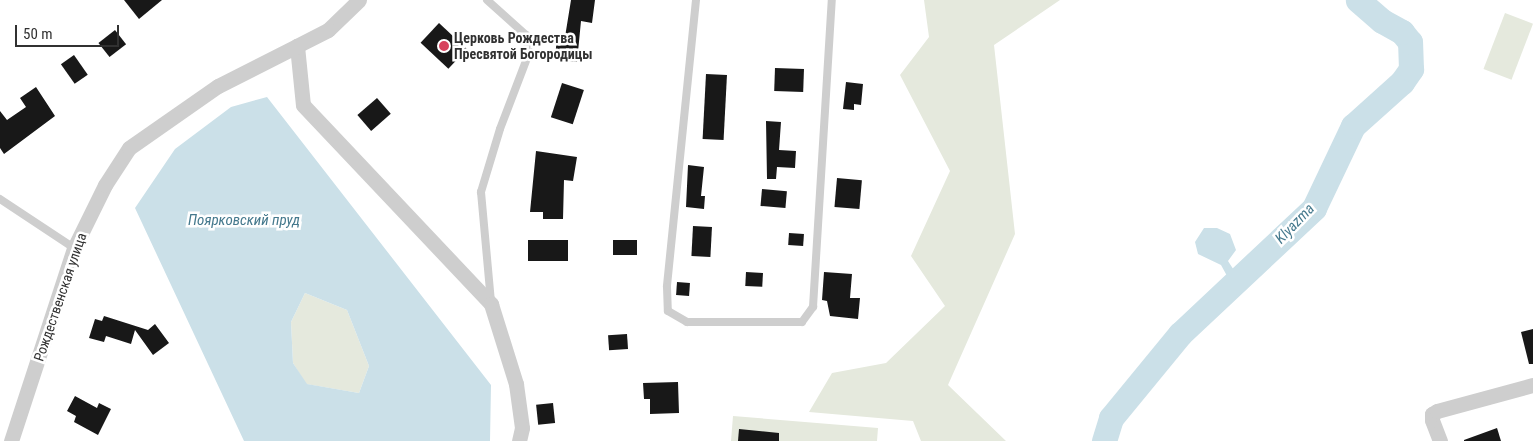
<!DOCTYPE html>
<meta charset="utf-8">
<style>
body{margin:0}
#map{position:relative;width:1533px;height:441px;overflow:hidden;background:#fff;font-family:"Roboto Condensed",sans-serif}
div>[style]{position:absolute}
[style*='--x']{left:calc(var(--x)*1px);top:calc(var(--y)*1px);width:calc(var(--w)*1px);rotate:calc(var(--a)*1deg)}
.green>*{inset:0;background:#e5e9dd;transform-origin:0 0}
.water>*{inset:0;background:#cbe0e8}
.river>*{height:25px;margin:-12.5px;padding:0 12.5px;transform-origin:12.5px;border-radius:12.5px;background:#cbe0e8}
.building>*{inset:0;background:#181818;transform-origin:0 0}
.lane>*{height:8px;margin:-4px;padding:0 4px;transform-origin:4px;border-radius:4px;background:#cecece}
.street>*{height:15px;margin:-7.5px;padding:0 7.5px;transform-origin:7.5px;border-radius:7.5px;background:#cecece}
.dots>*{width:14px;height:14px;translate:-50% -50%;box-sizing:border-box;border:2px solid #fff;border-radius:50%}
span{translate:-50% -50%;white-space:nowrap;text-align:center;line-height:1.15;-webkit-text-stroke:5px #fff;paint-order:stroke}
.poi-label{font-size:14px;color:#313131;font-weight:700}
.left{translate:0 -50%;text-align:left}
.street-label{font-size:14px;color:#313131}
.water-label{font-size:15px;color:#45798d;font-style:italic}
.scale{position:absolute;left:15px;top:25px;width:104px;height:22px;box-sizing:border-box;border:2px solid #313131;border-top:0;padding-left:6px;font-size:15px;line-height:18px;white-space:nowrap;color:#313131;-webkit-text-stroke:4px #fff;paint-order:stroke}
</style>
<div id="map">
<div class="green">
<div style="clip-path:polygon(924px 0,1060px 0,994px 45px,1015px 234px,948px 385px,1006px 441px,921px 441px,913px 421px,809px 412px,832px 373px,886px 363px,945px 306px,911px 256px,950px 171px,900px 75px,929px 37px)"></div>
<div style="left:1505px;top:13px;width:30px;height:60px;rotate:21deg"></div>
<div style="clip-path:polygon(305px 293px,347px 310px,369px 366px,359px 393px,306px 384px,293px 363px,291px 322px)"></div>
<div style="clip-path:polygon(733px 416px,878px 428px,877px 441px,731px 441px)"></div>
</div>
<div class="water">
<div style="clip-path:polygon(evenodd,267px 97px,491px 385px,490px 441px,244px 441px,135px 208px,175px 149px,231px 107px,267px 97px,305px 293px,347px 310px,369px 366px,359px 393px,307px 384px,293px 363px,291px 322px,305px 293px)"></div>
<div style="clip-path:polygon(1204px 228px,1217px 228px,1230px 234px,1236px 250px,1228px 261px,1239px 278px,1232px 285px,1221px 265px,1198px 254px,1195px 242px)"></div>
</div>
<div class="river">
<div style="--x:1104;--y:441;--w:24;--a:-73"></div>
<div style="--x:1111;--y:418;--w:109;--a:-50.6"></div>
<div style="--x:1180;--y:334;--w:184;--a:-43.2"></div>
<div style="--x:1314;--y:208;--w:91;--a:-64.6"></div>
<div style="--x:1353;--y:126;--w:66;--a:-41.9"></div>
<div style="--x:1402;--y:82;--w:16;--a:-55"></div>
<div style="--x:1411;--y:69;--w:27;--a:-92"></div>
<div style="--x:1410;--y:42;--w:13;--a:-129"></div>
<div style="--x:1402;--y:32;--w:23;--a:-151"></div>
<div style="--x:1382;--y:21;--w:32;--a:-139"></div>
</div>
<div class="building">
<div style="clip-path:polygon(124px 0,162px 0,139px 19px)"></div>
<div style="clip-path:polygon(571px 0,595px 0,592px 23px,581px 21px,577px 62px,555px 59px,557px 36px,565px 37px)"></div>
<div style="left:439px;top:23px;width:38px;height:27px;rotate:43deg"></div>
<div style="left:115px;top:30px;width:18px;height:21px;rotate:52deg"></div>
<div style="left:74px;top:55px;width:24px;height:16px;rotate:55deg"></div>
<div style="left:775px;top:68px;width:29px;height:23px;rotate:2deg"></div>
<div style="left:706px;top:74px;width:21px;height:65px;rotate:3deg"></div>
<div style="clip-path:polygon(846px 82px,863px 84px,861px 105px,854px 104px,854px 110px,843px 109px)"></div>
<div style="left:562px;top:83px;width:23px;height:36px;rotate:18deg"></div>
<div style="clip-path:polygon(36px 87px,55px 116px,4px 154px,0 148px,0 111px,7px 120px,26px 107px,20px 98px)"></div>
<div style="left:377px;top:98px;width:21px;height:26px;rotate:49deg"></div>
<div style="clip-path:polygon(766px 121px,781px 122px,779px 150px,796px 151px,795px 168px,777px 167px,776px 179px,767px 179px)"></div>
<div style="clip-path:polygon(536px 151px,577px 157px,573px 181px,564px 180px,563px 219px,543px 219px,543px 212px,530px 212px)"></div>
<div style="clip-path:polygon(688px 165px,704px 167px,701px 196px,705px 196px,704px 209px,686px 207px)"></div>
<div style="left:837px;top:178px;width:25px;height:29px;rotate:5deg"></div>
<div style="left:762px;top:189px;width:25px;height:17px;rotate:5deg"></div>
<div style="left:693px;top:226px;width:19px;height:30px;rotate:3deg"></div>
<div style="left:789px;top:233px;width:15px;height:12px;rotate:4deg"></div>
<div style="left:528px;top:240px;width:40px;height:21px"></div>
<div style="left:613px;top:240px;width:24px;height:15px"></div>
<div style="left:746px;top:272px;width:17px;height:14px;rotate:3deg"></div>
<div style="clip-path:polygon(824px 272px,852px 274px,850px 298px,860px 298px,858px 319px,830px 316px,827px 301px,822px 300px)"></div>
<div style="left:677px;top:282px;width:13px;height:13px;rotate:4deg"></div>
<div style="clip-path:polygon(104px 316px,148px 330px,155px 324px,169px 343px,153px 355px,135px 330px,131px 344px,106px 336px,104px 342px,89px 338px,95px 319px,102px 321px)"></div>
<div style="clip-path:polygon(1533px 329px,1533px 364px,1529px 364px,1521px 332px)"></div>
<div style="left:627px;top:334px;width:15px;height:19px;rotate:86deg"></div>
<div style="clip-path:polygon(678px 382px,679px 413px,650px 414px,650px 399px,644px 399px,643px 383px)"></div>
<div style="clip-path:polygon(75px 396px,97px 408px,99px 403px,111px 409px,98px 435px,74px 422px,76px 416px,67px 411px)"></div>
<div style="left:553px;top:403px;width:20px;height:17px;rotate:84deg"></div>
<div style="clip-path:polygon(1497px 428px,1501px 441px,1464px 441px,1464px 440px)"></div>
<div style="clip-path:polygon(739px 429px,779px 433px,779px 441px,738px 441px)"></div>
</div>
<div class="lane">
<div style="--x:487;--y:0;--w:52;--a:41.9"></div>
<div style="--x:526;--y:35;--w:18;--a:81"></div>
<div style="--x:529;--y:53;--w:81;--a:110.9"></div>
<div style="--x:500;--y:129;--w:66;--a:106.8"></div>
<div style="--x:481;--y:192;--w:110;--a:84.8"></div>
<div style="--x:696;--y:0;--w:288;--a:95.8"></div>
<div style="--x:667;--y:287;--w:24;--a:88"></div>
<div style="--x:668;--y:311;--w:22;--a:30"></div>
<div style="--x:687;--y:322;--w:115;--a:0"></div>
<div style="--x:802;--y:322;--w:19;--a:-54"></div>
<div style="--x:813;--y:307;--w:308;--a:-86.5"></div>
<div style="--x:0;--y:199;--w:89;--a:33.5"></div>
</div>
<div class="street">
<div style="--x:359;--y:0;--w:43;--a:135.9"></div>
<div style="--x:328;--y:30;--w:35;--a:153"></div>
<div style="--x:297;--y:46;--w:59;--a:84.2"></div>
<div style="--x:303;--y:105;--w:274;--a:46.6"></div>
<div style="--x:491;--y:304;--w:84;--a:72.6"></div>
<div style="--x:516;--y:384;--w:44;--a:82.2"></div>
<div style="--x:522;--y:428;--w:13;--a:103"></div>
<div style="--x:11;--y:441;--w:203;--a:-71.9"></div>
<div style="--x:74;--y:248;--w:70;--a:-63.8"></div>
<div style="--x:105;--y:185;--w:44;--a:-57"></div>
<div style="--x:129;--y:148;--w:108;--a:-34.9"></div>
<div style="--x:218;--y:86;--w:89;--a:-26.9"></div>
<div style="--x:1440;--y:441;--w:22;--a:-111"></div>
<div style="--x:1432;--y:420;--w:6;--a:-90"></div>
<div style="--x:1432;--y:414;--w:6;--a:-31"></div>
<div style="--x:1437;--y:411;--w:99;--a:-15.2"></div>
</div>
<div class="dots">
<div style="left:444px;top:46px;background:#d7435e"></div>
</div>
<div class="poi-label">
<span class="left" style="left:454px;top:46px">Церковь Рождества<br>Пресвятой Богородицы</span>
</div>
<div class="street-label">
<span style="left:60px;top:297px;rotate:-71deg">Рождественская улица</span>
</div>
<div class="water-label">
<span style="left:244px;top:221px">Поярковский пруд</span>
<span style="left:1295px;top:224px;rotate:-46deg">Klyazma</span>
</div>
<div class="scale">50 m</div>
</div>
